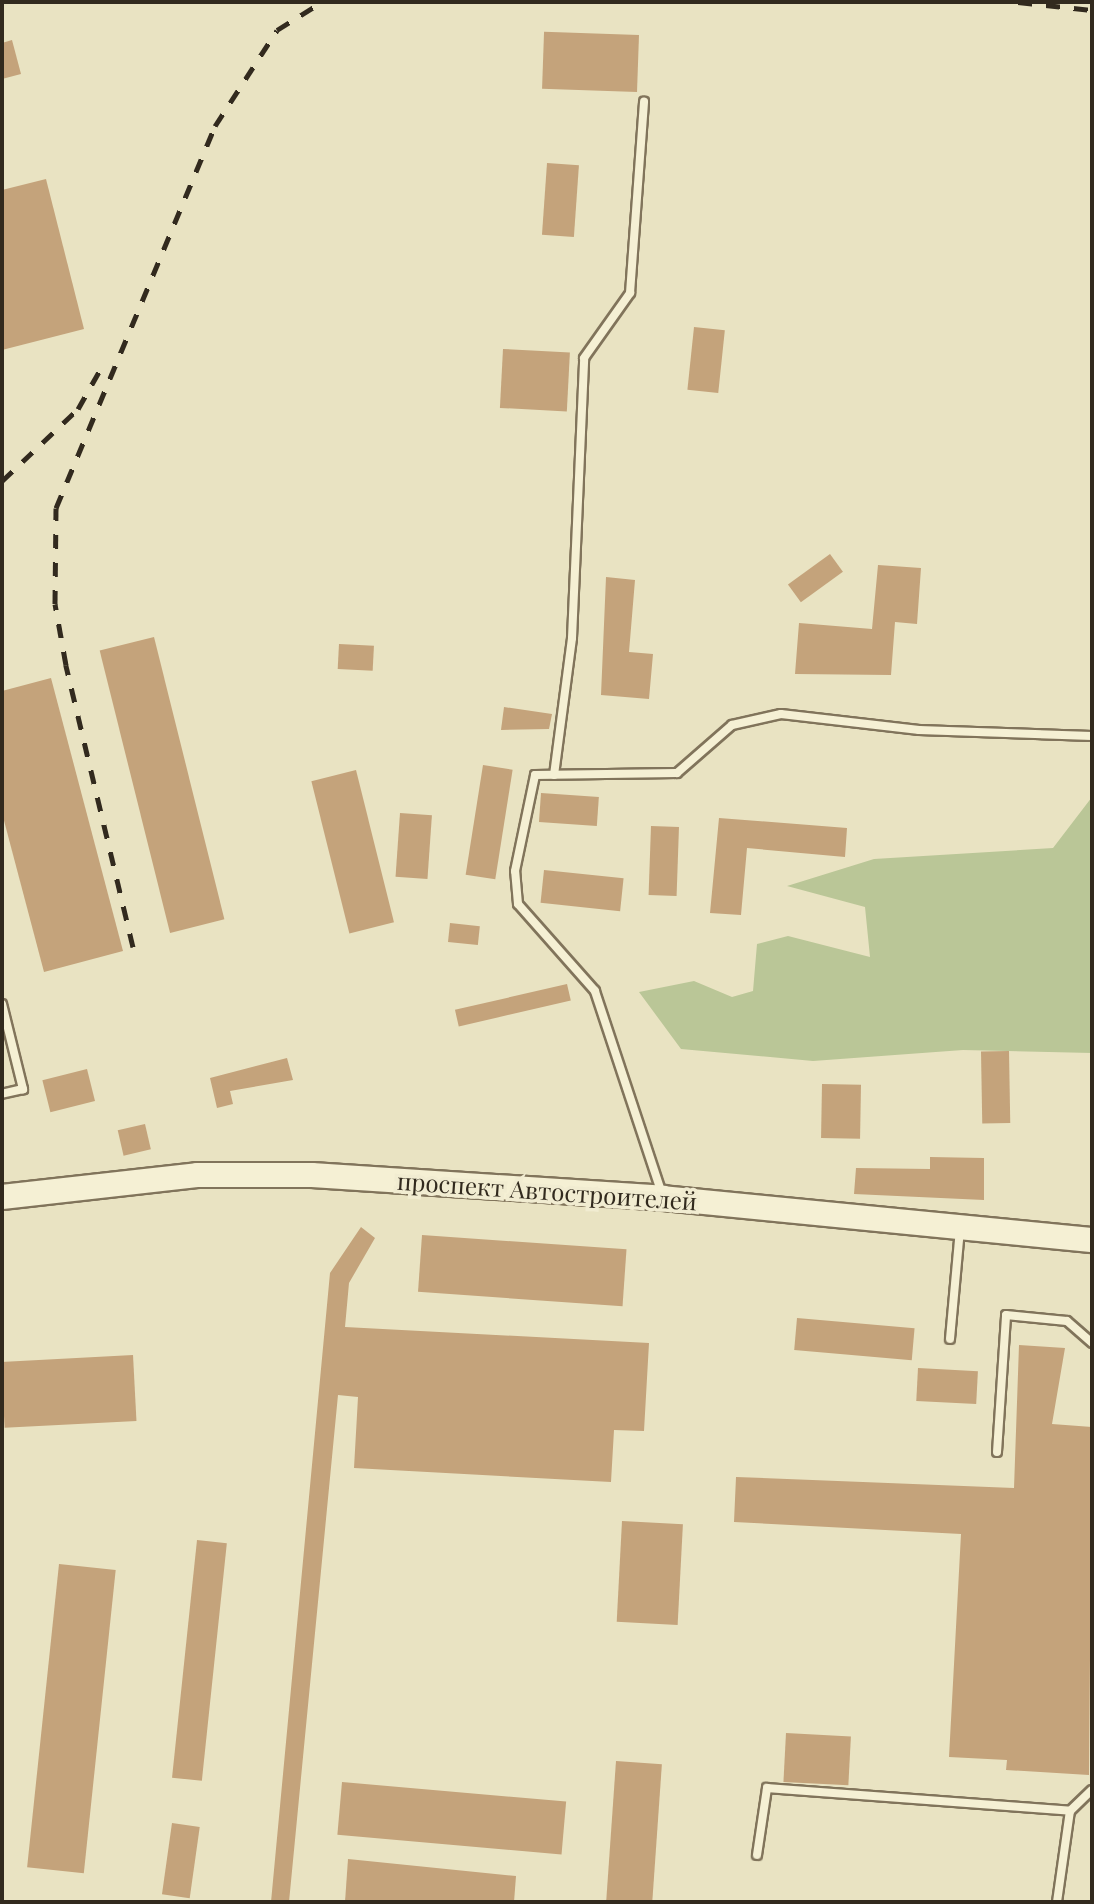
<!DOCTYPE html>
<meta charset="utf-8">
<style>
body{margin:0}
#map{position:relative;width:1094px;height:1904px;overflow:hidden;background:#e9e3c2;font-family:"Playfair Display",serif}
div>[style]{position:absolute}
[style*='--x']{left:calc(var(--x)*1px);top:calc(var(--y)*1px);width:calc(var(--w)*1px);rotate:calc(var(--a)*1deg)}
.green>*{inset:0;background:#bac697}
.building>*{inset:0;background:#c4a37b;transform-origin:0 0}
.roads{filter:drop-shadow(2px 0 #81745b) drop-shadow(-2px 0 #81745b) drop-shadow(0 2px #81745b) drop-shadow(0 -2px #81745b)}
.service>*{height:8px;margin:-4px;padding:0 4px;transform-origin:4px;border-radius:4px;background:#f5f0d4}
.secondary>*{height:24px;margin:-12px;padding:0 12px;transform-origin:12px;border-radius:12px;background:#f5f0d4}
.rail>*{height:5px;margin-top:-2.5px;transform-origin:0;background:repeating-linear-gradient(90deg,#322a1e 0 14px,transparent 0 28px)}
span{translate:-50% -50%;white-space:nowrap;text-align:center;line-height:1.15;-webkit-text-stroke:7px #f1ecd1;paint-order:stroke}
.street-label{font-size:24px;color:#322a1e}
.frame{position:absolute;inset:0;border:4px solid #322a1e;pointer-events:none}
</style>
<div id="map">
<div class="green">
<div style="clip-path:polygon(1092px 797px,1092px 1053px,963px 1050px,813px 1061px,681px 1049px,639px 992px,694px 981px,732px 997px,753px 991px,757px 944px,788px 936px,870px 957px,865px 907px,787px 886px,874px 859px,1053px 848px)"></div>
</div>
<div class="building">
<div style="left:639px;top:35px;width:57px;height:95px;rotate:92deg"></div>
<div style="clip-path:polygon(12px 40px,21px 74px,2px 79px,2px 43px)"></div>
<div style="left:547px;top:163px;width:32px;height:72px;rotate:4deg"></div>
<div style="clip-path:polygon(46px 179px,84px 329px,2px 350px,2px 190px)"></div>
<div style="left:694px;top:327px;width:31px;height:63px;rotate:6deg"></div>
<div style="left:503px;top:349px;width:67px;height:59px;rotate:3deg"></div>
<div style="left:830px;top:554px;width:22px;height:52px;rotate:54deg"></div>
<div style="clip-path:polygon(878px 565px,921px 568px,917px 624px,895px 622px,891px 675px,795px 674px,799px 623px,872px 629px)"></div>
<div style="clip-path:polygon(606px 577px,635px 580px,629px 652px,653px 654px,649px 699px,601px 695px)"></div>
<div style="left:154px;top:637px;width:291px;height:56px;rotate:76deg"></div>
<div style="left:339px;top:644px;width:35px;height:25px;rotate:3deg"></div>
<div style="clip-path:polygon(51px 678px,123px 951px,44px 972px,2px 813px,2px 691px)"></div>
<div style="clip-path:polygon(504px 707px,552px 714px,549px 729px,501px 730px)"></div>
<div style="left:483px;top:765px;width:30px;height:111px;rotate:9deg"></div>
<div style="left:356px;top:770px;width:157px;height:46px;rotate:76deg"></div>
<div style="left:541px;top:793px;width:58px;height:29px;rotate:4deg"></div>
<div style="left:400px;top:813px;width:32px;height:64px;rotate:4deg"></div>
<div style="clip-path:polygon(719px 818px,847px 828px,845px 857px,747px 848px,741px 915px,710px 913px)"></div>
<div style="left:651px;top:826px;width:28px;height:69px;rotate:2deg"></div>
<div style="left:544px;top:870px;width:80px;height:33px;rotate:6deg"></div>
<div style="left:450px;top:923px;width:30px;height:19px;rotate:6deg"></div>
<div style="left:567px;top:984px;width:17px;height:115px;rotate:77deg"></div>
<div style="left:1009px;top:1051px;width:72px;height:28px;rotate:89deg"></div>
<div style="clip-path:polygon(287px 1058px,293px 1080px,230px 1091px,233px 1104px,217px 1108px,210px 1078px)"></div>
<div style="left:87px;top:1069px;width:33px;height:46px;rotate:76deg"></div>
<div style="left:822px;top:1084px;width:39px;height:54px;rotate:1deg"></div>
<div style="left:145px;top:1124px;width:26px;height:28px;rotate:77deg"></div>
<div style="clip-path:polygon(930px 1157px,984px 1158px,984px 1200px,854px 1194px,856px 1168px,930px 1169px)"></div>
<div style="clip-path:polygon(361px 1227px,375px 1238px,349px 1283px,345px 1327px,649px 1343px,644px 1431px,614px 1430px,611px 1482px,354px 1468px,358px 1397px,338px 1395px,289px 1902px,271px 1902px,330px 1273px)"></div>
<div style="left:422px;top:1235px;width:205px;height:57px;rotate:4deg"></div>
<div style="left:797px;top:1318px;width:118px;height:32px;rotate:5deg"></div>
<div style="clip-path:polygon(1019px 1345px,1065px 1348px,1052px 1424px,1092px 1427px,1089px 1775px,1006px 1770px,1007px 1760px,949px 1757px,961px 1534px,734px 1522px,736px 1477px,1014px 1488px)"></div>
<div style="left:133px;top:1355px;width:66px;height:132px;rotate:87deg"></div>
<div style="left:918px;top:1368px;width:60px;height:33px;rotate:3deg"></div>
<div style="left:622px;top:1521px;width:61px;height:101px;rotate:3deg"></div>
<div style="left:197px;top:1540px;width:30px;height:239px;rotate:6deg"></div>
<div style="left:59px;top:1564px;width:57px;height:305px;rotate:6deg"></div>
<div style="left:786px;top:1733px;width:65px;height:49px;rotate:3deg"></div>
<div style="left:616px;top:1761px;width:46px;height:141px;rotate:4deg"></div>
<div style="left:342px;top:1782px;width:225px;height:53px;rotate:5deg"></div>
<div style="left:172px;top:1823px;width:28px;height:72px;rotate:8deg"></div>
<div style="clip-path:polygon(348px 1859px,516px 1876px,514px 1902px,345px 1902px)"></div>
</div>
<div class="roads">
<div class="service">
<div style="--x:554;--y:775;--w:138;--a:-82.5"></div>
<div style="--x:572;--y:638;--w:280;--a:-87.5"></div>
<div style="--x:584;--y:358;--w:80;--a:-54.7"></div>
<div style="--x:630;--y:293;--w:192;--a:-85.8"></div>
<div style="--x:2;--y:1004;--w:88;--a:76.1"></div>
<div style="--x:23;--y:1089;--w:22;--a:167"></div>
<div style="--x:662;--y:1194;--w:214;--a:-108.3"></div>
<div style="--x:595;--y:991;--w:116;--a:-131.5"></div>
<div style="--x:518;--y:904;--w:33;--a:-95"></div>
<div style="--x:515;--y:871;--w:98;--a:-78.2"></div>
<div style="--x:535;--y:775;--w:142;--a:-0.8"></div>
<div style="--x:677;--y:773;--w:73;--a:-41.1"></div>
<div style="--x:732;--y:725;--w:50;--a:-12.7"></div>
<div style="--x:781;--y:714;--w:139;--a:6.6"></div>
<div style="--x:919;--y:730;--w:173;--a:2"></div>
<div style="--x:950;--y:1339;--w:110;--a:-84.8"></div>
<div style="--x:997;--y:1452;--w:137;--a:-86.2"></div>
<div style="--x:1006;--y:1315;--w:61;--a:5.6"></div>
<div style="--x:1067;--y:1321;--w:33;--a:41"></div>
<div style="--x:757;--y:1855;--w:68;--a:-81.5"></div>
<div style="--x:767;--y:1788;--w:304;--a:4.3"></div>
<div style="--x:1057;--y:1902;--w:92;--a:-81.9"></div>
<div style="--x:1070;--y:1811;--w:30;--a:-44"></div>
</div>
<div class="secondary">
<div style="--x:2;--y:1197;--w:196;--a:-6.4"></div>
<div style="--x:197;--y:1175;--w:115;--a:0"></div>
<div style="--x:312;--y:1175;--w:352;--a:3.7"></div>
<div style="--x:663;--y:1198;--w:431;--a:5.6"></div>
</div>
</div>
<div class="rail">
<div style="--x:1018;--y:2;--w:74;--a:6.2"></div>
<div style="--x:2;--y:481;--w:105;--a:-43.5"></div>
<div style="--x:78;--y:409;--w:45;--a:-60.6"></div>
<div style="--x:133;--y:947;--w:290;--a:-103.4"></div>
<div style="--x:66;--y:665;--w:62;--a:-100.2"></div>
<div style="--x:55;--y:604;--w:96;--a:-89.4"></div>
<div style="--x:56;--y:508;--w:414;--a:-67.4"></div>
<div style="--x:215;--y:126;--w:114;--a:-57.1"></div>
<div style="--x:277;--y:30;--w:53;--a:-31.9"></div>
</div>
<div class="street-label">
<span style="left:547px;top:1191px;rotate:4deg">проспект Автостроителей</span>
</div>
<div class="frame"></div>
</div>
